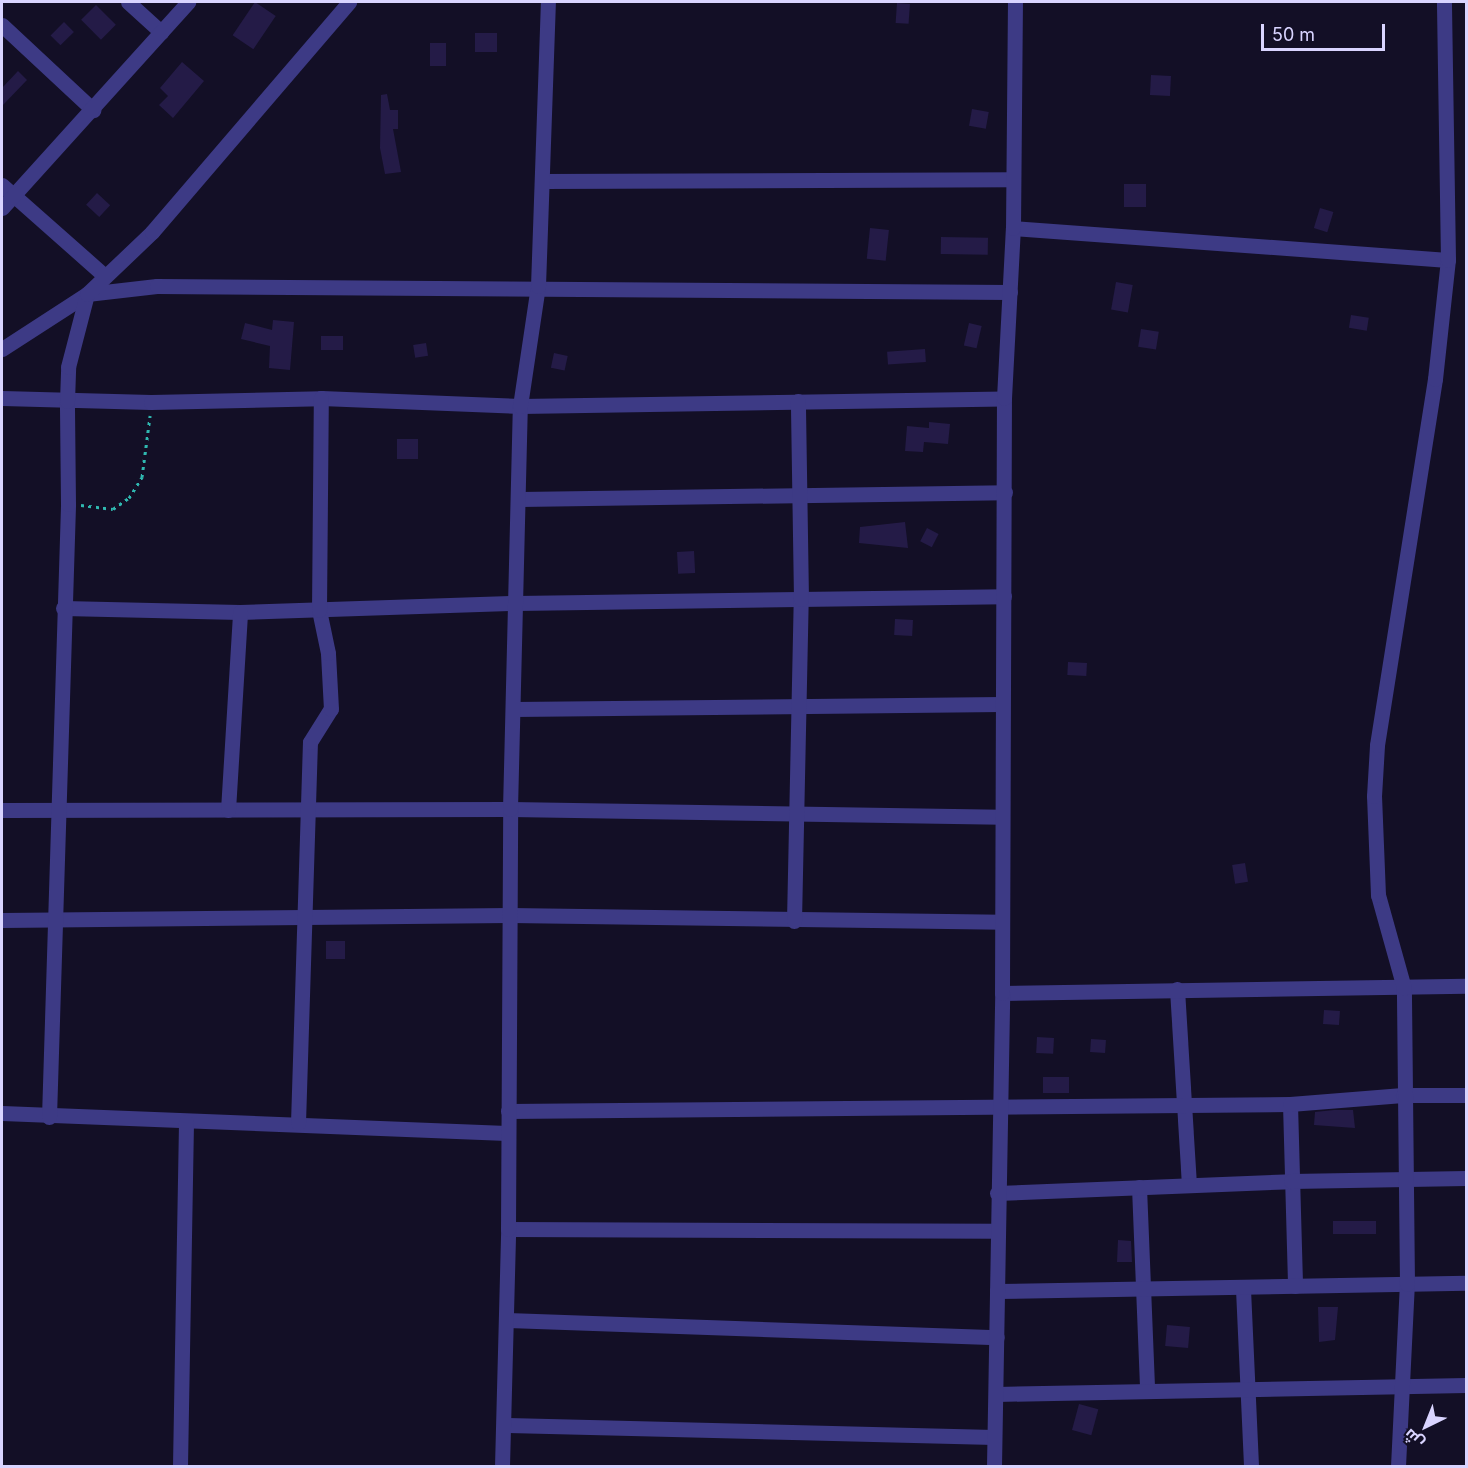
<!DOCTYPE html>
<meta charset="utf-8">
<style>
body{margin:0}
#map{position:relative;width:1468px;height:1468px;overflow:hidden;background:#130f26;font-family:Inter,Cairo,sans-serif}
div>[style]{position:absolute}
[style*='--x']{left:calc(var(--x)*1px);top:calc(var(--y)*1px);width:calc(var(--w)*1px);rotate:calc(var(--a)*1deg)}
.building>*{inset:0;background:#241b47;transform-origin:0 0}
.path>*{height:3px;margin-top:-1.5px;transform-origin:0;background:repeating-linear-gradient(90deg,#2fb8b0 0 3px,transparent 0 7.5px)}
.street>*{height:15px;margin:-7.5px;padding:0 7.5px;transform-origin:7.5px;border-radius:7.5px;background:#3d3a85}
span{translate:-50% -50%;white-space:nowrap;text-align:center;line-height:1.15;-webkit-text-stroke:4.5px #130f26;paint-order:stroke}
.frame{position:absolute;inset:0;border:3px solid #d9d4ff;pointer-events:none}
.north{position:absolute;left:1396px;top:1396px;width:60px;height:60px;-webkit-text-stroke:4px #130f26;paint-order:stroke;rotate:223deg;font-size:16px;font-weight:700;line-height:24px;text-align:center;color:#d9d4ff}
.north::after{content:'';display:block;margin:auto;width:21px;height:27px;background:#d9d4ff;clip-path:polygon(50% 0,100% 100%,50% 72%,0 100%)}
.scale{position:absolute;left:1261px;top:24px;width:124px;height:27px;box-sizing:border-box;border:3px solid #d9d4ff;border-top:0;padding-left:8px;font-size:18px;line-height:21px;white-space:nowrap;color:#d9d4ff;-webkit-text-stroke:4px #130f26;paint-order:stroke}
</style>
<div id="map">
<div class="building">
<div style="left:255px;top:2px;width:25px;height:40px;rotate:34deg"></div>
<div style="left:897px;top:3px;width:13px;height:20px;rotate:4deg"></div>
<div style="left:96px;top:5px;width:28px;height:21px;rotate:45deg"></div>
<div style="left:64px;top:22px;width:14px;height:19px;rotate:45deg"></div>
<div style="left:475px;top:33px;width:22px;height:19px"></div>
<div style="left:430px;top:43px;width:16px;height:23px"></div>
<div style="clip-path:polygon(182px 62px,204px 81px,173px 118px,159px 105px,168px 96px,160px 88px)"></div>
<div style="clip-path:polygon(18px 71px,27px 80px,2px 106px,2px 88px)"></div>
<div style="left:1151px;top:75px;width:20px;height:20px;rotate:3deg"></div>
<div style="clip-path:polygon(387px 94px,390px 110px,398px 110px,398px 129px,393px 129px,401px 172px,385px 174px,380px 148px,381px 95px)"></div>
<div style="left:972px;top:109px;width:17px;height:17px;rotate:10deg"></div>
<div style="left:1124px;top:184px;width:22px;height:23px"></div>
<div style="left:97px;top:193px;width:18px;height:16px;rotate:43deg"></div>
<div style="left:1320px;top:208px;width:14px;height:21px;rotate:17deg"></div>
<div style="left:870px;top:228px;width:19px;height:31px;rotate:6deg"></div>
<div style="left:941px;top:237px;width:47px;height:17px;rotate:1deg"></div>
<div style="left:1116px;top:282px;width:17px;height:28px;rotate:10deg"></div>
<div style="left:1351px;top:315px;width:18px;height:13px;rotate:9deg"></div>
<div style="clip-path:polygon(273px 320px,294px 322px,290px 370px,269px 368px,270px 346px,241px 339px,245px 323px,272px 330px)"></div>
<div style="left:969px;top:323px;width:13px;height:23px;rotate:13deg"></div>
<div style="left:1141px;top:329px;width:18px;height:18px;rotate:9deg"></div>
<div style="left:321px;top:336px;width:22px;height:14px"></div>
<div style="left:426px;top:343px;width:13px;height:13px;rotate:81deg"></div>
<div style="left:925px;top:349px;width:13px;height:38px;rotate:86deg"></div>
<div style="left:554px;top:353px;width:14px;height:15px;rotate:12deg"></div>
<div style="clip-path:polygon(929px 422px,950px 424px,948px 444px,924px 442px,923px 452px,905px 451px,907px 426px,929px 428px)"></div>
<div style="left:397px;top:439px;width:21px;height:20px"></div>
<div style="clip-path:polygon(905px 522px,908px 548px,859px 543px,860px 527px)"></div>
<div style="left:927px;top:528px;width:13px;height:15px;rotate:27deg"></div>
<div style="left:694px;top:551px;width:22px;height:17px;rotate:87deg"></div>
<div style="left:895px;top:619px;width:18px;height:16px;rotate:3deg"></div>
<div style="left:1068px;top:662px;width:19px;height:13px;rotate:3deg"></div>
<div style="left:1245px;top:863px;width:19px;height:13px;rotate:81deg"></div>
<div style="left:326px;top:941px;width:19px;height:18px"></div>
<div style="left:1324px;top:1010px;width:16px;height:14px;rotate:4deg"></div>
<div style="left:1037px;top:1037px;width:17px;height:16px;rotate:3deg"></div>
<div style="left:1091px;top:1039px;width:15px;height:13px;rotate:4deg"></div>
<div style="left:1043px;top:1077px;width:26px;height:16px"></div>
<div style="clip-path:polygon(1334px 1110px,1353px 1110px,1355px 1128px,1314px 1125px,1315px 1112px)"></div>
<div style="left:1376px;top:1221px;width:13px;height:43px;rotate:90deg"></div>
<div style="clip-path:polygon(1118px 1240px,1131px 1241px,1132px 1262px,1117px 1262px)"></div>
<div style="clip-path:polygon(1318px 1307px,1338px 1307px,1335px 1340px,1319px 1342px)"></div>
<div style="left:1167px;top:1325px;width:23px;height:21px;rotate:5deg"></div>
<div style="left:1079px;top:1404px;width:20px;height:27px;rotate:15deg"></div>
</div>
<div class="path">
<div style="--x:81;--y:505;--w:32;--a:7"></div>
<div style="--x:113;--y:509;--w:19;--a:-35"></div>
<div style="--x:129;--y:498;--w:25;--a:-58"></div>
<div style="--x:142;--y:477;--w:62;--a:-82.5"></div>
</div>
<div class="street">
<div style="--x:128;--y:2;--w:45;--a:42.3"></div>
<div style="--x:2;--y:25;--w:125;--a:43"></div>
<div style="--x:543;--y:181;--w:470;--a:-0.2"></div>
<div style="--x:2;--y:185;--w:137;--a:41.5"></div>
<div style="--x:2;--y:208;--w:278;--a:-47.9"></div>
<div style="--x:1013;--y:228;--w:436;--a:4.2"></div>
<div style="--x:2;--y:349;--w:101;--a:-32.9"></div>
<div style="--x:87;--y:294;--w:70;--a:-6.5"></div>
<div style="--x:157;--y:286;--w:853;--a:0.4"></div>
<div style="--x:2;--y:398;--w:149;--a:1.5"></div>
<div style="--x:151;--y:402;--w:170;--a:-1.3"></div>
<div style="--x:321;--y:398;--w:199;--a:2.3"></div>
<div style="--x:520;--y:406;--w:484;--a:-0.9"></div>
<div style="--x:520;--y:499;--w:485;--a:-0.8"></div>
<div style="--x:63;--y:608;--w:177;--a:1.3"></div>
<div style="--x:240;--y:612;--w:276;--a:-1.9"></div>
<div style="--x:516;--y:603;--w:488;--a:-0.8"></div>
<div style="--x:514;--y:709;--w:488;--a:-0.6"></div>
<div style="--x:2;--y:810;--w:508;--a:-0.11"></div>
<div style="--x:510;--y:809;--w:491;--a:0.9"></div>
<div style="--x:228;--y:810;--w:198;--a:-86.5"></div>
<div style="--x:2;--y:920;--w:508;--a:-0.56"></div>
<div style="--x:510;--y:915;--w:492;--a:0.8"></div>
<div style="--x:794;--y:921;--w:322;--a:-88.8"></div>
<div style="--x:801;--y:599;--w:198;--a:-90.9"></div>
<div style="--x:1177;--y:989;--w:195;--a:86.5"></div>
<div style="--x:1002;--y:993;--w:464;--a:-0.9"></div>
<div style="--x:1290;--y:1104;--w:182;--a:88.4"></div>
<div style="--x:508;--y:1111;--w:782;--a:-0.51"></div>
<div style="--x:1290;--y:1104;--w:113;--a:-4.6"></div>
<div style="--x:1403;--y:1095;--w:63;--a:0"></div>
<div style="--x:2;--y:1113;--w:505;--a:2.27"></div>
<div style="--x:49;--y:1117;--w:613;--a:-88.22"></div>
<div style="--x:68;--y:504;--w:103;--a:-90.6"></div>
<div style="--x:67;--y:401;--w:34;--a:-88"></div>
<div style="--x:68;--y:367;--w:75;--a:-75.4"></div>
<div style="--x:87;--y:294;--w:90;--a:-43.6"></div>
<div style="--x:152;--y:232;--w:303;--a:-49.4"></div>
<div style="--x:298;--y:1123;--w:381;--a:-88.2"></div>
<div style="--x:310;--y:742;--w:39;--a:-58"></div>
<div style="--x:331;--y:709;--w:56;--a:-93.1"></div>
<div style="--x:328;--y:653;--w:44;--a:-101.8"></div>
<div style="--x:319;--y:610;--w:212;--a:-89.5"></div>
<div style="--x:1139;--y:1187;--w:203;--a:87.7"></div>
<div style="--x:997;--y:1193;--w:294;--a:-2.3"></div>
<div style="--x:1291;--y:1181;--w:175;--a:-1"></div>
<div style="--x:508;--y:1229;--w:489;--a:0.2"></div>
<div style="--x:1243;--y:1289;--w:177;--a:87.4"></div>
<div style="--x:997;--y:1291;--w:469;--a:-1"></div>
<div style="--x:506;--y:1320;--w:491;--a:2"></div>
<div style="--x:996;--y:1394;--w:470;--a:-1.1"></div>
<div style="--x:504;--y:1425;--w:490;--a:1.4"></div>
<div style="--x:180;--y:1466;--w:344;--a:-89"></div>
<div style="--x:502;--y:1466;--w:237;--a:-88.5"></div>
<div style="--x:508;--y:1229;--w:420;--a:-89.7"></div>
<div style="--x:510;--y:809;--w:403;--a:-88.6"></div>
<div style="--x:520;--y:406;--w:121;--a:-81.5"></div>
<div style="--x:538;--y:286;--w:284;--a:-88"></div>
<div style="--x:994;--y:1466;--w:473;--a:-89"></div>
<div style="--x:1002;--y:993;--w:595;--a:-89.81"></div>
<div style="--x:1004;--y:398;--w:170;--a:-87"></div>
<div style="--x:1013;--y:228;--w:226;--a:-89.5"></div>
<div style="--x:1398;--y:1466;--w:182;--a:-87.2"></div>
<div style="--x:1407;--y:1284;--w:296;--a:-90.6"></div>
<div style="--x:1404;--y:988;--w:97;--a:-105.6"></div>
<div style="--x:1378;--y:895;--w:99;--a:-92.3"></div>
<div style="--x:1374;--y:796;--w:51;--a:-86.6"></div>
<div style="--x:1377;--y:745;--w:371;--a:-81"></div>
<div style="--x:1435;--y:379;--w:120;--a:-83.8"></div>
<div style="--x:1448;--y:260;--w:258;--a:-90.9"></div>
</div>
<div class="frame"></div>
<div class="north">ش</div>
<div class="scale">50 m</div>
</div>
